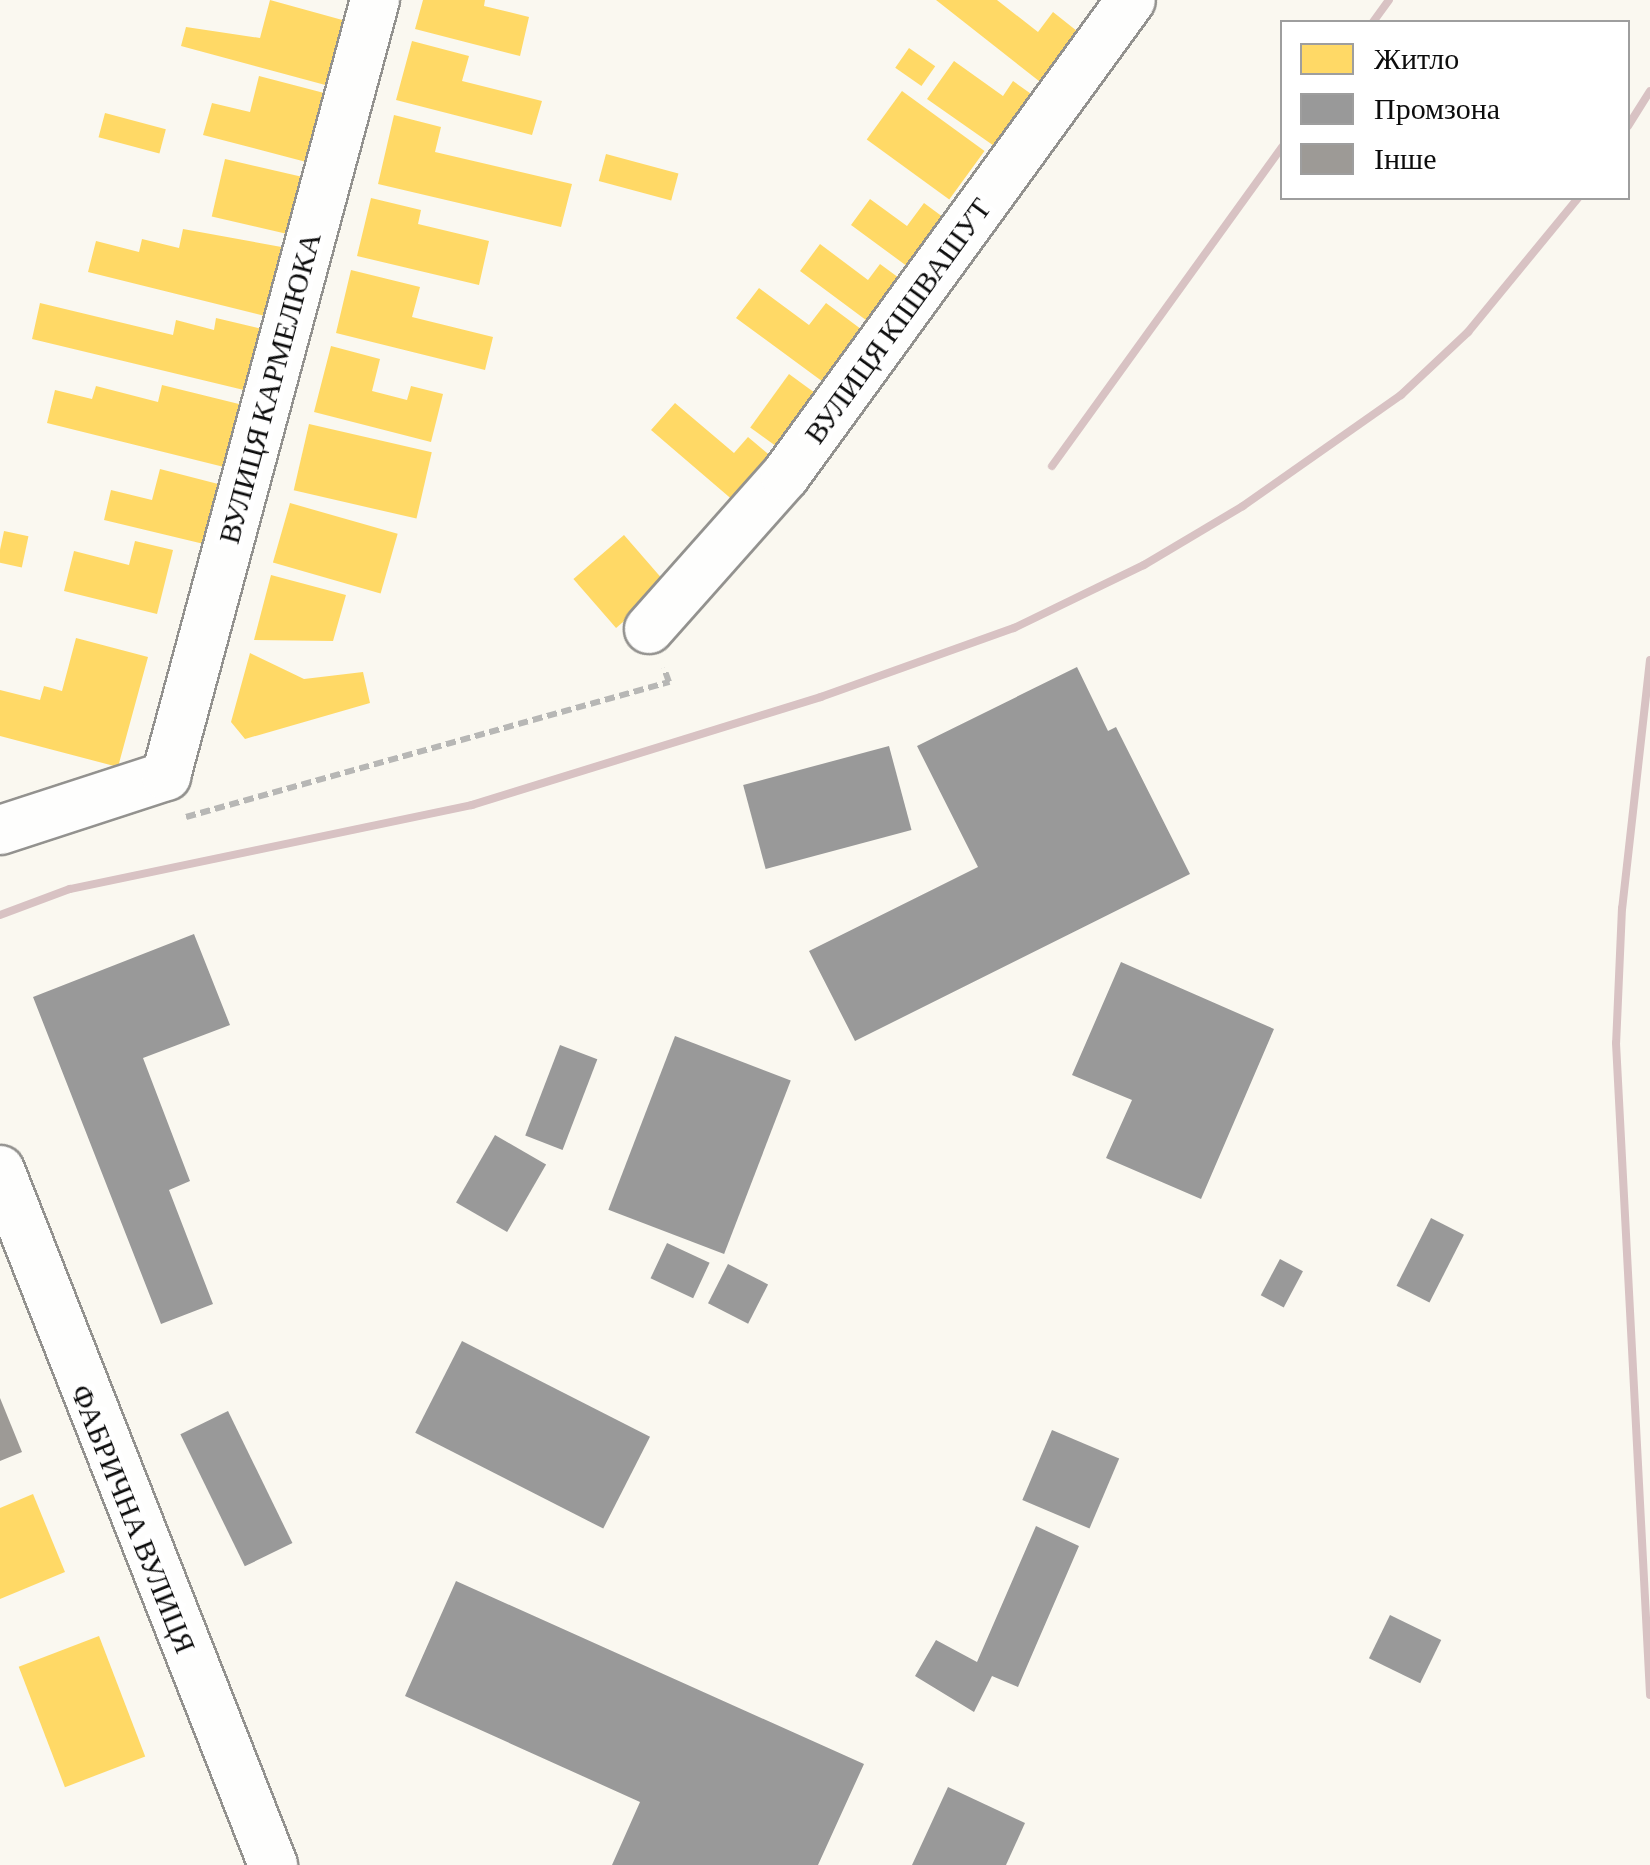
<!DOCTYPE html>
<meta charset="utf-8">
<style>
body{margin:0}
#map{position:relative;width:1650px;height:1865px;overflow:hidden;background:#faf8f0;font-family:"Crimson Pro",serif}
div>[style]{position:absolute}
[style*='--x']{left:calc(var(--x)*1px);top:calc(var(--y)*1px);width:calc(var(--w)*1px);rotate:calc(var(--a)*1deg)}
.homes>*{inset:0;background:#ffd966;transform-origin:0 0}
.industry>*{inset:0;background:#999;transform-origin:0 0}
.building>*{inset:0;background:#9d9a96}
.path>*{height:6px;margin-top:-3px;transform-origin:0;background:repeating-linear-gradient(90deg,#b7b7b5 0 10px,transparent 0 15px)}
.roads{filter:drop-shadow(2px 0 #93928f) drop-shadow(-2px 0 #93928f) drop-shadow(0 2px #93928f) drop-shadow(0 -2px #93928f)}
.minor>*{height:48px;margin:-24px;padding:0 24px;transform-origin:24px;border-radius:24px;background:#fefefd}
.rail>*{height:8px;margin:-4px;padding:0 4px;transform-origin:4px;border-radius:4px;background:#d8c2c3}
span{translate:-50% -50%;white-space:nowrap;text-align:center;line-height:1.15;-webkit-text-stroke:10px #fff;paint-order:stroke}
.street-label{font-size:30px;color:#0c0c0c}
.legend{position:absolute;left:1280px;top:20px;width:350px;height:180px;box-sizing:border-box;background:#fff;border:2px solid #9e9e9e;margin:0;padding:12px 18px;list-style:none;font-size:30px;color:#0c0c0c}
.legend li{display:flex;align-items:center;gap:20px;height:50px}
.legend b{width:50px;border:2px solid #9e9e9e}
</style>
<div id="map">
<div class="homes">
<div style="clip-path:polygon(270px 0,346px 21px,329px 86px,181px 46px,186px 27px,260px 38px)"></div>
<div style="clip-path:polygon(423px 0,485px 0,484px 6px,529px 17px,520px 56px,415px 29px)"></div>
<div style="clip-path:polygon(936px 0,997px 0,1038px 32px,1053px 12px,1092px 43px,1053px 92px)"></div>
<div style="clip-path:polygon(412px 41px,469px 56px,462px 81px,542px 101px,532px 135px,396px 100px)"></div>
<div style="left:909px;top:48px;width:32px;height:24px;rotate:35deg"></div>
<div style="clip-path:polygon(954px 61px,1003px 96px,1013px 81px,1044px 103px,1007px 155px,927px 99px)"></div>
<div style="clip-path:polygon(259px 76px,328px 94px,310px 163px,203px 135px,212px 103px,250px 112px)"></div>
<div style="left:902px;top:91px;width:102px;height:60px;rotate:36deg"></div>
<div style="left:105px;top:113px;width:63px;height:25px;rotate:15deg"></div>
<div style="clip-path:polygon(394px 115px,441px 127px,435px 152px,572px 184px,561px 227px,378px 184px)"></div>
<div style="left:606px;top:154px;width:75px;height:28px;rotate:15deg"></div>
<div style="left:225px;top:159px;width:82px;height:59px;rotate:13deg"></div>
<div style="clip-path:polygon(371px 198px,421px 210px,418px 224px,489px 241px,479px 285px,357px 256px)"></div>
<div style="clip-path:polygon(870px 199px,907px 226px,924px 203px,955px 226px,919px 275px,851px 225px)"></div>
<div style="clip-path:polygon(183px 229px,287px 248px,269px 317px,88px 272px,96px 241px,139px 252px,142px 239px,179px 248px)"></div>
<div style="clip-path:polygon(820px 244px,868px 280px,880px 264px,910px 286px,878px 329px,800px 271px)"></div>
<div style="clip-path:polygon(351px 270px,420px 287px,412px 317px,493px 337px,485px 370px,336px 333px)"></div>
<div style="clip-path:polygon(759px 288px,809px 325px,826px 303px,873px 338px,834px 390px,736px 318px)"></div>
<div style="clip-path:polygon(40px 303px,173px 335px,176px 320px,214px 330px,216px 318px,262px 329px,248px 391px,32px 339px)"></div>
<div style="clip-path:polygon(331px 346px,380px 359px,372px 391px,407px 400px,411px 386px,443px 394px,431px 442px,314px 412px)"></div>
<div style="left:789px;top:374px;width:47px;height:66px;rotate:36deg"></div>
<div style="clip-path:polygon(162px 385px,243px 405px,228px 468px,47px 423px,55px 390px,92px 399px,96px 386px,158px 402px)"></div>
<div style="clip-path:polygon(675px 403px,734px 453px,748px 437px,780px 464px,742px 508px,651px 430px)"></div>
<div style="left:309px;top:424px;width:126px;height:68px;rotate:13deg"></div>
<div style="clip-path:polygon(160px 469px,222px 485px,208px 545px,104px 520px,111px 490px,152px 500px)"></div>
<div style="left:290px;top:503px;width:112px;height:62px;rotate:16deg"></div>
<div style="left:4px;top:531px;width:25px;height:32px;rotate:12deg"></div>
<div style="left:624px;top:535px;width:65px;height:67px;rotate:49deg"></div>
<div style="clip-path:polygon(135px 541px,173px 550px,157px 614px,64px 591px,74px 551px,129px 565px)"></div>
<div style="clip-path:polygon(271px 575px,346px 595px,333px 641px,254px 640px)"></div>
<div style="clip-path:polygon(76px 638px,148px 657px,118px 767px,0 736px,0 690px,40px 700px,44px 686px,62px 691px)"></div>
<div style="clip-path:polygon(250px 653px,304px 679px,363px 672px,370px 703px,245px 739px,231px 722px)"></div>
<div style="clip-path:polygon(33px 1494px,65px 1572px,0 1599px,0 1508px)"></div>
<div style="left:99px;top:1636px;width:129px;height:86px;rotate:69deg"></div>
</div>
<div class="industry">
<div style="clip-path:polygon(1077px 667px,1108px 731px,1116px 727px,1190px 874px,855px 1041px,809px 951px,978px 867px,917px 746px)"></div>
<div style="left:889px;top:746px;width:87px;height:151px;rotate:75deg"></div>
<div style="clip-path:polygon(194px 934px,230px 1025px,143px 1058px,190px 1181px,169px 1190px,213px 1304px,161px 1324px,33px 997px)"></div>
<div style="clip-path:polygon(1121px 962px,1274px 1029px,1201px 1199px,1106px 1158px,1132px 1100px,1072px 1075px)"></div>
<div style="left:675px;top:1036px;width:124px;height:186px;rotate:21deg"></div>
<div style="left:560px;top:1045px;width:40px;height:97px;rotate:21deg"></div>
<div style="left:495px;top:1135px;width:59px;height:78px;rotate:30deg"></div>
<div style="left:1431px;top:1218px;width:37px;height:76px;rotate:27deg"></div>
<div style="left:667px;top:1243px;width:47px;height:39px;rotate:25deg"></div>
<div style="left:1280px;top:1259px;width:26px;height:41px;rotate:28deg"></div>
<div style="left:728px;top:1264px;width:45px;height:44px;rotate:27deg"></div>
<div style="left:462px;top:1341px;width:211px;height:103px;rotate:27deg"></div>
<div style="left:228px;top:1411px;width:147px;height:53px;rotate:64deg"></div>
<div style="left:1052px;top:1430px;width:73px;height:76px;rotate:23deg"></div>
<div style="clip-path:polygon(1036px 1526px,1079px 1546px,1018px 1687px,992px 1676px,974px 1712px,915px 1676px,936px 1640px,977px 1662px)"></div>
<div style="clip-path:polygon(456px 1581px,864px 1764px,818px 1865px,612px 1865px,640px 1802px,405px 1696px)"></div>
<div style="left:1390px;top:1615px;width:57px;height:48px;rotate:26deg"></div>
<div style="clip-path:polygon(948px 1787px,1025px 1823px,1006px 1865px,912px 1865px)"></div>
</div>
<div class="building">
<div style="clip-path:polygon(0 1398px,22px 1452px,0 1461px)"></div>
</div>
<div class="path">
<div style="--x:186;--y:817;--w:502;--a:-15.62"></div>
<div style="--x:669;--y:682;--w:15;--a:-110"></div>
</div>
<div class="roads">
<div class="minor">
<div style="--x:649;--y:629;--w:205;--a:-48.4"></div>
<div style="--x:785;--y:476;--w:588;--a:-53.99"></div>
<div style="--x:0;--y:830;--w:175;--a:-18"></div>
<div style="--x:166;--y:776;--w:804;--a:-74.93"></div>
<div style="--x:0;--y:1170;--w:747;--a:68.55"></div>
</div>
</div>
<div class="rail">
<div style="--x:1373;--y:22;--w:27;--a:-54"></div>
<div style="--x:1628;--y:126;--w:41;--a:-57.8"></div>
<div style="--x:1052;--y:466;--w:393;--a:-54.2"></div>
<div style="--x:1650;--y:660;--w:250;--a:96.4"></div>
<div style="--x:1622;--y:908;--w:135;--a:92.5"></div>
<div style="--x:1616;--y:1043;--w:653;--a:87.01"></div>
<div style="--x:0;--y:915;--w:75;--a:-20.4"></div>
<div style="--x:70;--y:889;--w:411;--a:-11.8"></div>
<div style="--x:472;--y:805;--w:365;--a:-17.2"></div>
<div style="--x:821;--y:697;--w:205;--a:-19.7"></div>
<div style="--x:1014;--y:628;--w:144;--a:-25.9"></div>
<div style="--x:1144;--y:565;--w:115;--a:-30.8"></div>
<div style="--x:1243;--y:506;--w:193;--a:-35.1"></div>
<div style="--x:1401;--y:395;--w:92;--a:-43.2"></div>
<div style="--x:1468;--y:332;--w:173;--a:-50.6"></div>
</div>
<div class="street-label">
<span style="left:898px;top:321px;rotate:-54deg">ВУЛИЦЯ КІШВАШУТ</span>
<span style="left:270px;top:388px;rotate:-75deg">ВУЛИЦЯ КАРМЕЛЮКА</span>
<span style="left:133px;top:1519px;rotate:68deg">ФАБРИЧНА ВУЛИЦЯ</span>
</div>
<ul class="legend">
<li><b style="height:28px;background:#ffd966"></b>Житло</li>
<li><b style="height:28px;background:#999"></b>Промзона</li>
<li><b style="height:28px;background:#9d9a96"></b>Інше</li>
</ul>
</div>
